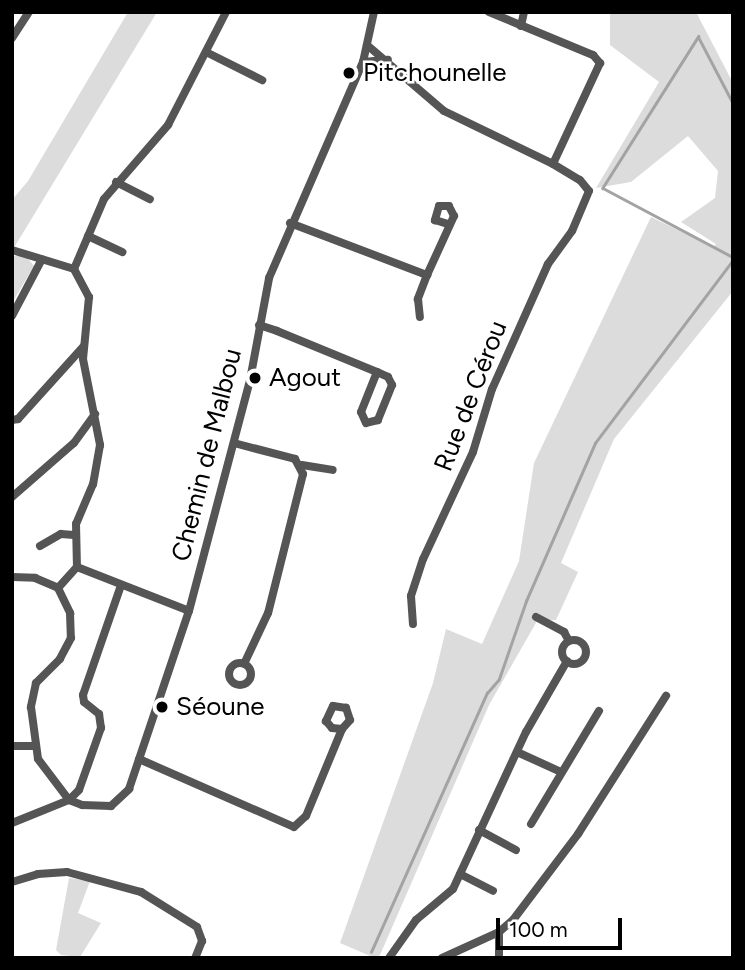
<!DOCTYPE html>
<meta charset="utf-8">
<style>
body{margin:0}
#map{position:relative;width:745px;height:970px;overflow:hidden;background:#fff;font-family:Figtree,sans-serif}
div>[style]{position:absolute}
[style*='--x']{left:calc(var(--x)*1px);top:calc(var(--y)*1px);width:calc(var(--w)*1px);rotate:calc(var(--a)*1deg)}
.green>*{inset:0;background:#dcdcdc}
.stream>*{height:2.5px;margin:-1.25px;padding:0 1.25px;transform-origin:1.25px;border-radius:1.25px;background:#a3a3a3}
.minor>*{height:8px;margin:-4px;padding:0 4px;transform-origin:4px;border-radius:4px;background:#555}
.minor>.ring{margin:-4px;padding:0;box-sizing:content-box;background:none;border:8px solid #555;border-radius:50%}
.dots>*{width:19px;height:19px;translate:-50% -50%;box-sizing:border-box;border:4px solid #fff;border-radius:50%}
span{translate:-50% -50%;white-space:nowrap;text-align:center;line-height:1.15;-webkit-text-stroke:5px #fff;paint-order:stroke}
.poi-label{font-size:26px;color:#000}
.left{translate:0 -50%;text-align:left}
.street-label{font-size:26px;color:#000}
.frame{position:absolute;inset:0;border:14px solid #000;pointer-events:none}
.scale{position:absolute;left:496px;top:918px;width:126px;height:32px;box-sizing:border-box;border:4px solid #000;border-top:0;padding-left:9px;font-size:21px;line-height:24px;white-space:nowrap;color:#000;-webkit-text-stroke:5px #fff;paint-order:stroke}
</style>
<div id="map">
<div class="green">
<div style="clip-path:polygon(128px 12px,157px 12px,12px 251px,12px 200px,28px 181px)"></div>
<div style="clip-path:polygon(610px 12px,696px 12px,733px 83px,733px 291px,614px 439px,561px 563px,578px 572px,556px 620px,537px 621px,489px 705px,380px 955px,375px 958px,340px 943px,433px 683px,446px 629px,482px 644px,519px 561px,534px 463px,651px 217px,713px 247px,716px 244px,681px 222px,715px 198px,718px 171px,688px 136px,631px 182px,596px 188px,659px 82px,610px 45px)"></div>
<div style="clip-path:polygon(12px 256px,26px 256px,34px 266px,12px 303px)"></div>
<div style="clip-path:polygon(69px 878px,90px 881px,78px 913px,101px 923px,80px 957px,61px 955px,56px 950px)"></div>
</div>
<div class="stream">
<div style="--x:699;--y:36;--w:180;--a:122.3"></div>
<div style="--x:603;--y:188;--w:147;--a:28"></div>
<div style="--x:699;--y:38;--w:73;--a:62.4"></div>
<div style="--x:371;--y:952;--w:284;--a:-65.9"></div>
<div style="--x:487;--y:693;--w:18;--a:-49"></div>
<div style="--x:499;--y:679;--w:83;--a:-70.9"></div>
<div style="--x:526;--y:601;--w:172;--a:-66.4"></div>
<div style="--x:595;--y:443;--w:229;--a:-53"></div>
</div>
<div class="minor">
<div style="--x:489;--y:12;--w:113;--a:22.5"></div>
<div style="--x:593;--y:55;--w:11;--a:49"></div>
<div style="--x:600;--y:63;--w:111;--a:115"></div>
<div style="--x:521;--y:26;--w:14;--a:-78"></div>
<div style="--x:12;--y:38;--w:31;--a:-57"></div>
<div style="--x:367;--y:45;--w:101;--a:40.6"></div>
<div style="--x:444;--y:111;--w:121;--a:25.9"></div>
<div style="--x:553;--y:164;--w:31;--a:31"></div>
<div style="--x:580;--y:180;--w:14;--a:51"></div>
<div style="--x:589;--y:191;--w:43;--a:113"></div>
<div style="--x:572;--y:231;--w:41;--a:126"></div>
<div style="--x:548;--y:264;--w:137;--a:114.1"></div>
<div style="--x:492;--y:389;--w:66;--a:106.8"></div>
<div style="--x:473;--y:452;--w:118;--a:115"></div>
<div style="--x:423;--y:559;--w:39;--a:108"></div>
<div style="--x:411;--y:596;--w:28;--a:86"></div>
<div style="--x:206;--y:52;--w:63;--a:26.6"></div>
<div style="--x:363;--y:62;--w:25;--a:-5"></div>
<div style="--x:116;--y:182;--w:38;--a:27"></div>
<div style="--x:290;--y:223;--w:147;--a:20.8"></div>
<div style="--x:427;--y:275;--w:26;--a:111"></div>
<div style="--x:418;--y:299;--w:18;--a:84"></div>
<div style="--x:88;--y:236;--w:38;--a:25"></div>
<div style="--x:12;--y:250;--w:65;--a:17"></div>
<div style="--x:74;--y:269;--w:32;--a:62"></div>
<div style="--x:89;--y:297;--w:62;--a:95.5"></div>
<div style="--x:83;--y:359;--w:88;--a:78.8"></div>
<div style="--x:100;--y:445;--w:40;--a:100"></div>
<div style="--x:93;--y:484;--w:43;--a:113"></div>
<div style="--x:76;--y:524;--w:43;--a:88.7"></div>
<div style="--x:74;--y:269;--w:76;--a:-66.8"></div>
<div style="--x:104;--y:199;--w:98;--a:-49.1"></div>
<div style="--x:168;--y:125;--w:127;--a:-62.8"></div>
<div style="--x:427;--y:275;--w:65;--a:-65.4"></div>
<div style="--x:454;--y:216;--w:11;--a:-117"></div>
<div style="--x:449;--y:206;--w:10;--a:180"></div>
<div style="--x:439;--y:206;--w:15;--a:106"></div>
<div style="--x:435;--y:220;--w:14;--a:17"></div>
<div style="--x:12;--y:316;--w:64;--a:-62.2"></div>
<div style="--x:259;--y:325;--w:19;--a:18"></div>
<div style="--x:277;--y:331;--w:108;--a:22.3"></div>
<div style="--x:377;--y:372;--w:12;--a:24"></div>
<div style="--x:388;--y:377;--w:9;--a:63"></div>
<div style="--x:392;--y:385;--w:38;--a:112"></div>
<div style="--x:378;--y:420;--w:12;--a:166"></div>
<div style="--x:366;--y:423;--w:12;--a:-114"></div>
<div style="--x:361;--y:412;--w:43;--a:-68.2"></div>
<div style="--x:12;--y:420;--w:6;--a:-9"></div>
<div style="--x:18;--y:419;--w:98;--a:-47.9"></div>
<div style="--x:234;--y:443;--w:63;--a:14.7"></div>
<div style="--x:295;--y:459;--w:17;--a:62"></div>
<div style="--x:303;--y:474;--w:143;--a:104.1"></div>
<div style="--x:268;--y:613;--w:56;--a:115.2"></div>
<div style="--x:302;--y:465;--w:31;--a:9"></div>
<div style="--x:12;--y:497;--w:82;--a:-41.1"></div>
<div style="--x:74;--y:443;--w:36;--a:-54"></div>
<div style="--x:40;--y:546;--w:24;--a:-30"></div>
<div style="--x:61;--y:534;--w:13;--a:4"></div>
<div style="--x:12;--y:577;--w:23;--a:2"></div>
<div style="--x:35;--y:578;--w:25;--a:23"></div>
<div style="--x:58;--y:588;--w:28;--a:64"></div>
<div style="--x:70;--y:613;--w:25;--a:88"></div>
<div style="--x:71;--y:638;--w:24;--a:118"></div>
<div style="--x:60;--y:659;--w:34;--a:135"></div>
<div style="--x:36;--y:683;--w:25;--a:102"></div>
<div style="--x:31;--y:707;--w:52;--a:82.3"></div>
<div style="--x:38;--y:759;--w:51;--a:52.9"></div>
<div style="--x:69;--y:800;--w:14;--a:-45"></div>
<div style="--x:79;--y:790;--w:66;--a:-70.5"></div>
<div style="--x:101;--y:728;--w:14;--a:-98"></div>
<div style="--x:99;--y:714;--w:19;--a:-141"></div>
<div style="--x:84;--y:702;--w:7;--a:-98"></div>
<div style="--x:83;--y:695;--w:116;--a:-70.9"></div>
<div style="--x:58;--y:588;--w:28;--a:-48"></div>
<div style="--x:77;--y:567;--w:120;--a:21.4"></div>
<div style="--x:536;--y:617;--w:32;--a:28"></div>
<div style="--x:564;--y:632;--w:10;--a:61"></div>
<div class="ring" style="left:562px;top:640px;width:16px;height:16px"></div>
<div class="ring" style="left:229px;top:663px;width:14px;height:14px"></div>
<div style="--x:12;--y:746;--w:22;--a:0"></div>
<div style="--x:517;--y:752;--w:48;--a:24.4"></div>
<div style="--x:139;--y:759;--w:169;--a:23.7"></div>
<div style="--x:294;--y:827;--w:16;--a:-43"></div>
<div style="--x:306;--y:816;--w:94;--a:-67.5"></div>
<div style="--x:342;--y:729;--w:12;--a:-48"></div>
<div style="--x:350;--y:720;--w:13;--a:-108"></div>
<div style="--x:346;--y:708;--w:13;--a:-171"></div>
<div style="--x:333;--y:706;--w:17;--a:115"></div>
<div style="--x:326;--y:721;--w:9;--a:49"></div>
<div style="--x:332;--y:728;--w:10;--a:6"></div>
<div style="--x:12;--y:823;--w:61;--a:-22"></div>
<div style="--x:69;--y:800;--w:14;--a:21"></div>
<div style="--x:82;--y:805;--w:29;--a:2"></div>
<div style="--x:111;--y:806;--w:25;--a:-43"></div>
<div style="--x:129;--y:789;--w:188;--a:-71.4"></div>
<div style="--x:189;--y:611;--w:239;--a:-75.2"></div>
<div style="--x:250;--y:380;--w:104;--a:-79.4"></div>
<div style="--x:269;--y:278;--w:236;--a:-66.5"></div>
<div style="--x:363;--y:62;--w:51;--a:-77.6"></div>
<div style="--x:531;--y:824;--w:132;--a:-59"></div>
<div style="--x:479;--y:830;--w:42;--a:28.4"></div>
<div style="--x:460;--y:874;--w:37;--a:27"></div>
<div style="--x:12;--y:882;--w:27;--a:-17"></div>
<div style="--x:38;--y:874;--w:29;--a:-4"></div>
<div style="--x:67;--y:872;--w:77;--a:15.1"></div>
<div style="--x:141;--y:892;--w:66;--a:32"></div>
<div style="--x:197;--y:927;--w:15;--a:70"></div>
<div style="--x:202;--y:941;--w:18;--a:112"></div>
<div style="--x:389;--y:958;--w:47;--a:-54.6"></div>
<div style="--x:416;--y:920;--w:48;--a:-40"></div>
<div style="--x:453;--y:889;--w:173;--a:-65.1"></div>
<div style="--x:526;--y:732;--w:82;--a:-60"></div>
<div style="--x:442;--y:958;--w:63;--a:-24.5"></div>
<div style="--x:499;--y:932;--w:18;--a:-41"></div>
<div style="--x:513;--y:920;--w:108;--a:-52.9"></div>
<div style="--x:578;--y:834;--w:164;--a:-57.5"></div>
<div style="--x:499;--y:958;--w:26;--a:-90"></div>
</div>
<div class="dots">
<div style="left:349px;top:73px;background:#000"></div>
<div style="left:255px;top:378px;background:#000"></div>
<div style="left:162px;top:707px;background:#000"></div>
</div>
<div class="poi-label">
<span class="left" style="left:363px;top:73px">Pitchounelle</span>
<span class="left" style="left:269px;top:378px">Agout</span>
<span class="left" style="left:176px;top:707px">Séoune</span>
</div>
<div class="street-label">
<span style="left:471px;top:396px;rotate:-69deg">Rue de Cérou</span>
<span style="left:207px;top:455px;rotate:-76deg">Chemin de Malbou</span>
</div>
<div class="frame"></div>
<div class="scale">100 m</div>
</div>
